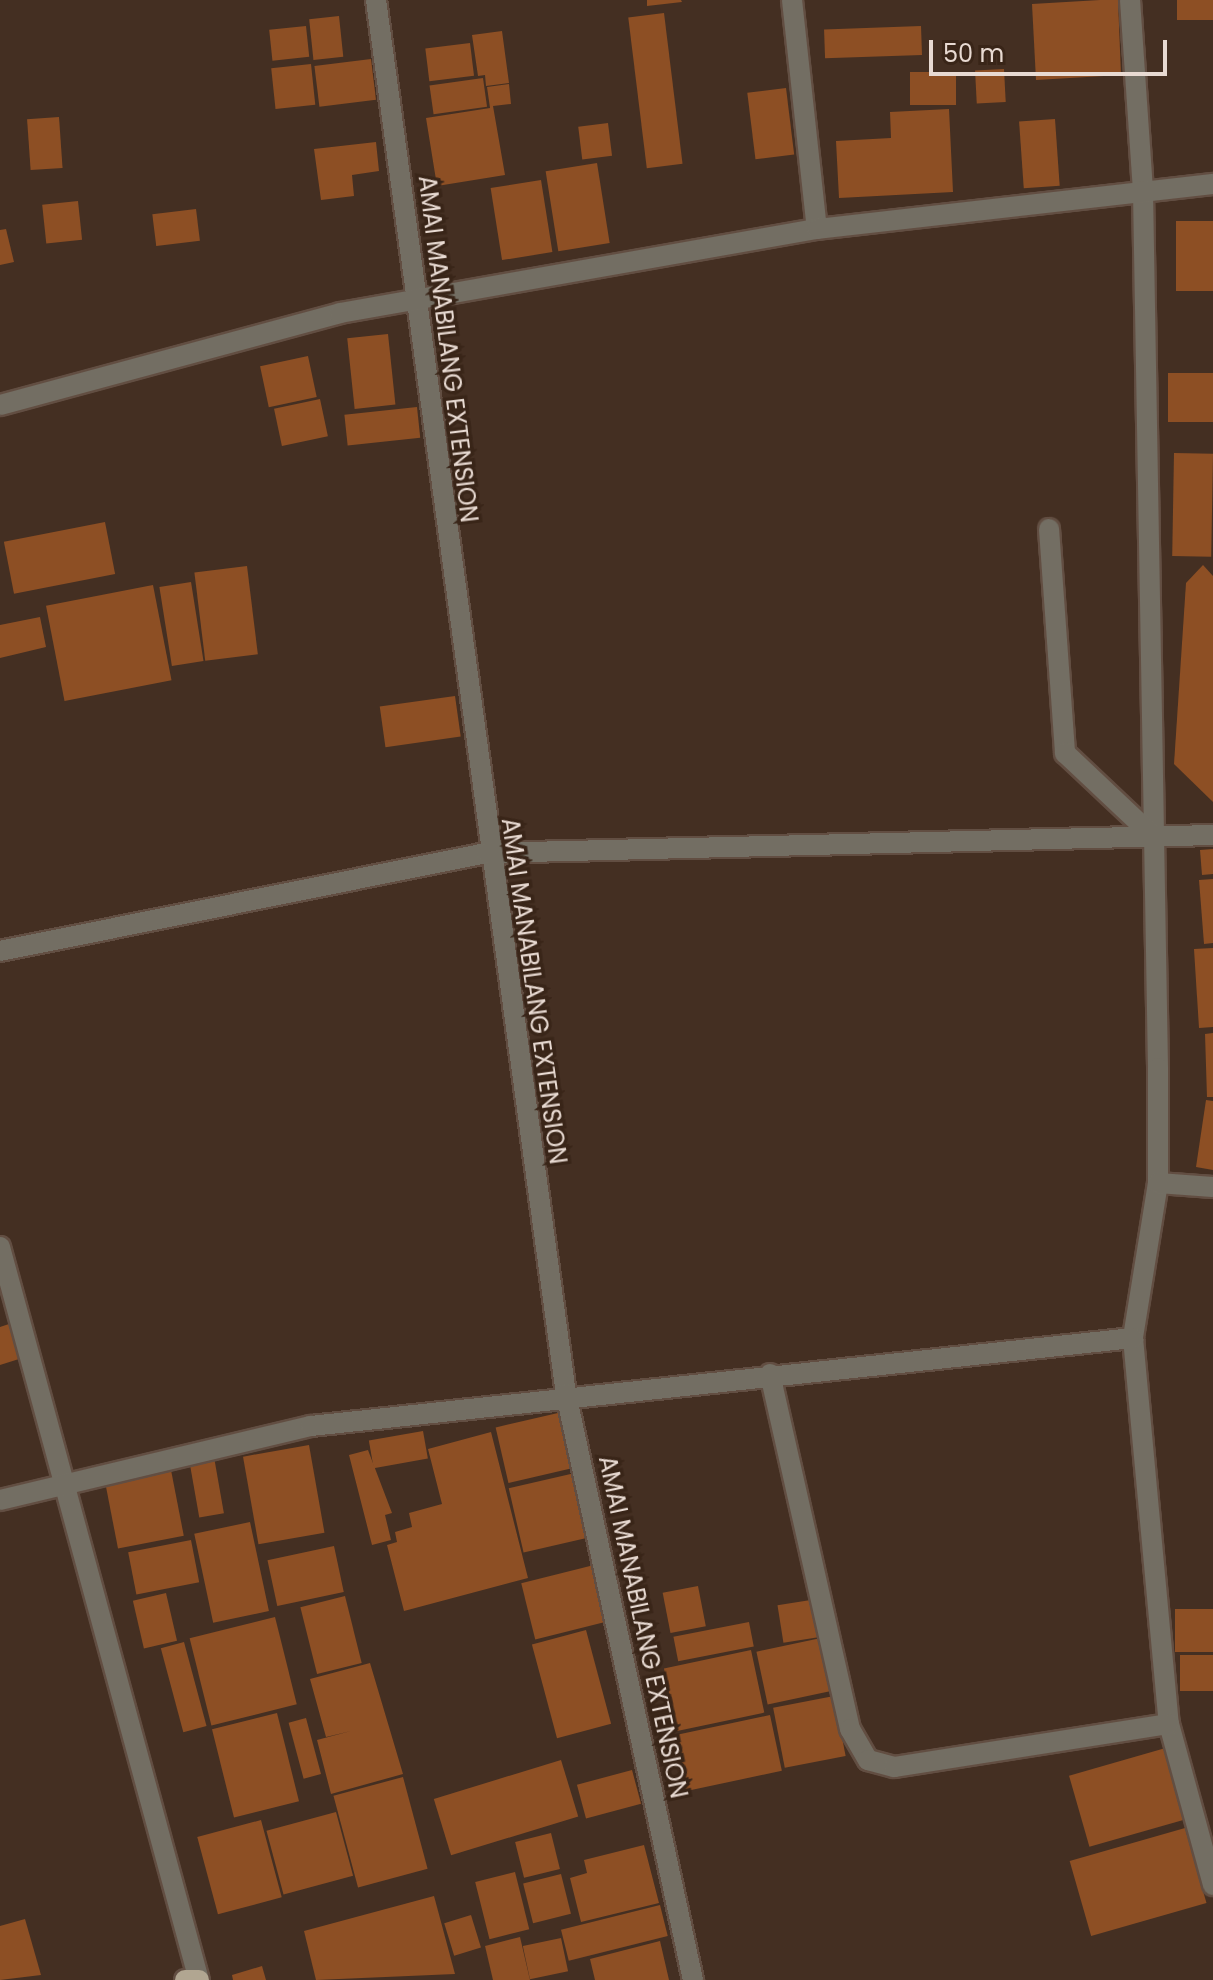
<!DOCTYPE html>
<style>
body{margin:0}
#map{position:relative;width:1213px;height:1980px;overflow:hidden;background:#442f22;font-family:Poppins,sans-serif}
div>[style]{position:absolute}
[style*='--x']{left:calc(var(--x)*1px);top:calc(var(--y)*1px);width:calc(var(--w)*1px);rotate:calc(var(--a)*1deg)}
.building>*{inset:0;background:#8d4f24;transform-origin:0 0}
.roads{filter:drop-shadow(2px 0 #624e42) drop-shadow(-2px 0 #624e42) drop-shadow(0 2px #624e42) drop-shadow(0 -2px #624e42)}
.minor>*{height:20px;margin:-10px;padding:0 10px;transform-origin:10px;border-radius:10px;background:#736e63}
.major>*{height:20px;margin:-10px;padding:0 10px;transform-origin:10px;border-radius:10px;background:#b1a691}
span{translate:-50% -50%;white-space:nowrap;text-align:center;line-height:1.15;-webkit-text-stroke:7px #392518;paint-order:stroke}
.street-label{font-size:24px;color:#e8dad2}
.scale{position:absolute;left:929px;top:40px;width:238px;height:36px;box-sizing:border-box;border:4px solid #e8dad2;border-top:0;padding-left:10px;font-size:24px;line-height:28px;white-space:nowrap;color:#e8dad2;-webkit-text-stroke:6px #392518;paint-order:stroke}
</style>
<div id="map">
<div class="building">
<div style="clip-path:polygon(647px 0,681px 0,682px 2px,647px 6px)"></div>
<div style="clip-path:polygon(1100px 0,1118px 0,1121px 75px,1036px 80px,1032px 4px)"></div>
<div style="left:1177px;top:0;width:36px;height:20px"></div>
<div style="left:664px;top:13px;width:152px;height:36px;rotate:83deg"></div>
<div style="left:339px;top:16px;width:41px;height:30px;rotate:84deg"></div>
<div style="left:306px;top:26px;width:31px;height:37px;rotate:84deg"></div>
<div style="left:921px;top:26px;width:29px;height:97px;rotate:88deg"></div>
<div style="clip-path:polygon(502px 31px,509px 83px,486px 86px,485px 75px,478px 76px,472px 35px)"></div>
<div style="left:470px;top:43px;width:33px;height:45px;rotate:83deg"></div>
<div style="left:371px;top:59px;width:41px;height:57px;rotate:83deg"></div>
<div style="left:311px;top:64px;width:41px;height:40px;rotate:84deg"></div>
<div style="left:1004px;top:69px;width:33px;height:29px;rotate:87deg"></div>
<div style="left:956px;top:72px;width:33px;height:46px;rotate:90deg"></div>
<div style="left:483px;top:78px;width:29px;height:54px;rotate:82deg"></div>
<div style="clip-path:polygon(509px 84px,511px 104px,493px 106px,505px 175px,437px 186px,426px 118px,490px 108px,487px 87px)"></div>
<div style="left:786px;top:88px;width:67px;height:39px;rotate:83deg"></div>
<div style="clip-path:polygon(949px 109px,953px 192px,839px 198px,836px 141px,891px 138px,890px 112px)"></div>
<div style="left:59px;top:117px;width:51px;height:32px;rotate:86deg"></div>
<div style="left:1055px;top:119px;width:67px;height:36px;rotate:86deg"></div>
<div style="left:608px;top:123px;width:33px;height:30px;rotate:83deg"></div>
<div style="clip-path:polygon(376px 142px,379px 171px,352px 175px,354px 196px,321px 200px,314px 149px)"></div>
<div style="left:597px;top:163px;width:81px;height:52px;rotate:81deg"></div>
<div style="left:541px;top:180px;width:73px;height:51px;rotate:81deg"></div>
<div style="left:78px;top:201px;width:39px;height:36px;rotate:84deg"></div>
<div style="left:196px;top:209px;width:32px;height:44px;rotate:83deg"></div>
<div style="left:1176px;top:221px;width:37px;height:70px"></div>
<div style="clip-path:polygon(6px 229px,14px 262px,0 265px,0 230px)"></div>
<div style="left:388px;top:334px;width:71px;height:41px;rotate:84deg"></div>
<div style="left:308px;top:356px;width:42px;height:49px;rotate:78deg"></div>
<div style="left:1213px;top:373px;width:49px;height:45px;rotate:90deg"></div>
<div style="left:320px;top:399px;width:38px;height:47px;rotate:78deg"></div>
<div style="left:417px;top:407px;width:31px;height:73px;rotate:84deg"></div>
<div style="left:1174px;top:453px;width:39px;height:103px;rotate:1deg"></div>
<div style="left:105px;top:522px;width:53px;height:103px;rotate:79deg"></div>
<div style="clip-path:polygon(1203px 565px,1213px 576px,1213px 802px,1174px 764px,1186px 583px)"></div>
<div style="left:247px;top:566px;width:89px;height:53px;rotate:83deg"></div>
<div style="left:191px;top:582px;width:80px;height:32px;rotate:81deg"></div>
<div style="left:153px;top:585px;width:97px;height:109px;rotate:79deg"></div>
<div style="clip-path:polygon(40px 617px,46px 647px,0 658px,0 625px)"></div>
<div style="left:455px;top:696px;width:41px;height:76px;rotate:82deg"></div>
<div style="clip-path:polygon(1213px 849px,1213px 874px,1202px 875px,1200px 850px)"></div>
<div style="clip-path:polygon(1213px 879px,1213px 943px,1204px 944px,1199px 880px)"></div>
<div style="clip-path:polygon(1213px 948px,1213px 1027px,1199px 1028px,1194px 949px)"></div>
<div style="clip-path:polygon(1213px 1033px,1213px 1097px,1207px 1097px,1205px 1034px)"></div>
<div style="clip-path:polygon(1206px 1100px,1213px 1101px,1213px 1170px,1196px 1167px)"></div>
<div style="clip-path:polygon(9px 1324px,19px 1359px,0 1365px,0 1327px)"></div>
<div style="left:558px;top:1413px;width:57px;height:64px;rotate:77deg"></div>
<div style="left:423px;top:1431px;width:28px;height:55px;rotate:80deg"></div>
<div style="clip-path:polygon(491px 1432px,528px 1578px,404px 1611px,387px 1545px,397px 1542px,395px 1532px,412px 1527px,409px 1513px,442px 1504px,428px 1449px)"></div>
<div style="left:309px;top:1445px;width:89px;height:67px;rotate:80deg"></div>
<div style="clip-path:polygon(368px 1450px,392px 1513px,385px 1515px,391px 1540px,372px 1545px,349px 1455px)"></div>
<div style="left:214px;top:1457px;width:57px;height:25px;rotate:80deg"></div>
<div style="left:171px;top:1470px;width:67px;height:67px;rotate:79deg"></div>
<div style="left:575px;top:1473px;width:66px;height:68px;rotate:77deg"></div>
<div style="left:250px;top:1522px;width:91px;height:57px;rotate:78deg"></div>
<div style="left:191px;top:1540px;width:43px;height:64px;rotate:79deg"></div>
<div style="left:334px;top:1546px;width:47px;height:68px;rotate:78deg"></div>
<div style="left:594px;top:1565px;width:58px;height:75px;rotate:76deg"></div>
<div style="left:698px;top:1586px;width:41px;height:36px;rotate:79deg"></div>
<div style="left:166px;top:1593px;width:49px;height:34px;rotate:77deg"></div>
<div style="left:345px;top:1596px;width:69px;height:46px;rotate:76deg"></div>
<div style="left:817px;top:1599px;width:38px;height:40px;rotate:81deg"></div>
<div style="left:1213px;top:1609px;width:43px;height:38px;rotate:90deg"></div>
<div style="left:275px;top:1617px;width:90px;height:88px;rotate:76deg"></div>
<div style="left:749px;top:1622px;width:25px;height:77px;rotate:79deg"></div>
<div style="left:586px;top:1630px;width:97px;height:56px;rotate:75deg"></div>
<div style="left:821px;top:1638px;width:54px;height:66px;rotate:78deg"></div>
<div style="left:184px;top:1642px;width:87px;height:24px;rotate:75deg"></div>
<div style="left:751px;top:1650px;width:64px;height:89px;rotate:78deg"></div>
<div style="left:1213px;top:1655px;width:36px;height:33px;rotate:90deg"></div>
<div style="clip-path:polygon(370px 1663px,403px 1774px,331px 1794px,317px 1740px,351px 1731px,326px 1737px,310px 1679px)"></div>
<div style="left:834px;top:1696px;width:61px;height:62px;rotate:79deg"></div>
<div style="left:277px;top:1713px;width:91px;height:67px;rotate:76deg"></div>
<div style="left:770px;top:1715px;width:57px;height:101px;rotate:78deg"></div>
<div style="left:306px;top:1718px;width:58px;height:18px;rotate:75deg"></div>
<div style="left:1169px;top:1747px;width:74px;height:104px;rotate:74deg"></div>
<div style="left:561px;top:1760px;width:59px;height:133px;rotate:73deg"></div>
<div style="left:632px;top:1770px;width:35px;height:57px;rotate:75deg"></div>
<div style="left:403px;top:1777px;width:95px;height:72px;rotate:75deg"></div>
<div style="left:336px;top:1812px;width:66px;height:72px;rotate:75deg"></div>
<div style="left:261px;top:1820px;width:80px;height:66px;rotate:75deg"></div>
<div style="left:1185px;top:1828px;width:78px;height:120px;rotate:74deg"></div>
<div style="left:551px;top:1833px;width:37px;height:37px;rotate:76deg"></div>
<div style="clip-path:polygon(644px 1845px,659px 1903px,581px 1922px,570px 1878px,587px 1873px,584px 1860px)"></div>
<div style="left:515px;top:1872px;width:59px;height:41px;rotate:76deg"></div>
<div style="left:561px;top:1874px;width:41px;height:39px;rotate:76deg"></div>
<div style="clip-path:polygon(434px 1896px,455px 1974px,316px 1980px,304px 1931px)"></div>
<div style="left:660px;top:1905px;width:32px;height:102px;rotate:76deg"></div>
<div style="left:471px;top:1915px;width:34px;height:28px;rotate:73deg"></div>
<div style="clip-path:polygon(25px 1919px,41px 1975px,0 1980px,0 1926px)"></div>
<div style="clip-path:polygon(520px 1937px,530px 1980px,493px 1980px,485px 1946px)"></div>
<div style="left:561px;top:1938px;width:34px;height:39px;rotate:78deg"></div>
<div style="clip-path:polygon(660px 1941px,669px 1980px,595px 1980px,590px 1959px)"></div>
<div style="clip-path:polygon(262px 1966px,266px 1980px,233px 1980px,232px 1975px)"></div>
</div>
<div class="roads">
<div class="minor">
<div style="--x:376;--y:0;--w:1407;--a:82.24"></div>
<div style="--x:566;--y:1394;--w:600;--a:77.77"></div>
<div style="--x:792;--y:0;--w:230;--a:83.8"></div>
<div style="--x:1130;--y:0;--w:191;--a:86.1"></div>
<div style="--x:1143;--y:191;--w:877;--a:89.02"></div>
<div style="--x:1158;--y:1068;--w:115;--a:90"></div>
<div style="--x:1158;--y:1183;--w:157;--a:99.2"></div>
<div style="--x:1133;--y:1338;--w:388;--a:84.7"></div>
<div style="--x:1169;--y:1724;--w:167;--a:74.7"></div>
<div style="--x:0;--y:405;--w:352;--a:-15.1"></div>
<div style="--x:340;--y:313;--w:484;--a:-10"></div>
<div style="--x:817;--y:229;--w:399;--a:-6.5"></div>
<div style="--x:1049;--y:529;--w:225;--a:85.9"></div>
<div style="--x:1065;--y:753;--w:120;--a:43.3"></div>
<div style="--x:0;--y:951;--w:497;--a:-11.4"></div>
<div style="--x:487;--y:853;--w:726;--a:-1.42"></div>
<div style="--x:1158;--y:1183;--w:55;--a:4.2"></div>
<div style="--x:0;--y:1247;--w:756;--a:74.82"></div>
<div style="--x:770;--y:1374;--w:364;--a:77.3"></div>
<div style="--x:850;--y:1729;--w:36;--a:60"></div>
<div style="--x:868;--y:1760;--w:27;--a:15"></div>
<div style="--x:894;--y:1767;--w:278;--a:-8.9"></div>
<div style="--x:0;--y:1500;--w:320;--a:-13.4"></div>
<div style="--x:311;--y:1426;--w:827;--a:-6.11"></div>
</div>
<div class="major">
<div style="--x:185;--y:1980;--w:14;--a:0"></div>
</div>
</div>
<div class="street-label">
<span style="left:448px;top:349px;rotate:83deg">AMAI MANABILANG EXTENSION</span>
<span style="left:534px;top:991px;rotate:82deg">AMAI MANABILANG EXTENSION</span>
<span style="left:643px;top:1627px;rotate:78deg">AMAI MANABILANG EXTENSION</span>
</div>
<div class="scale">50 m</div>
</div>
